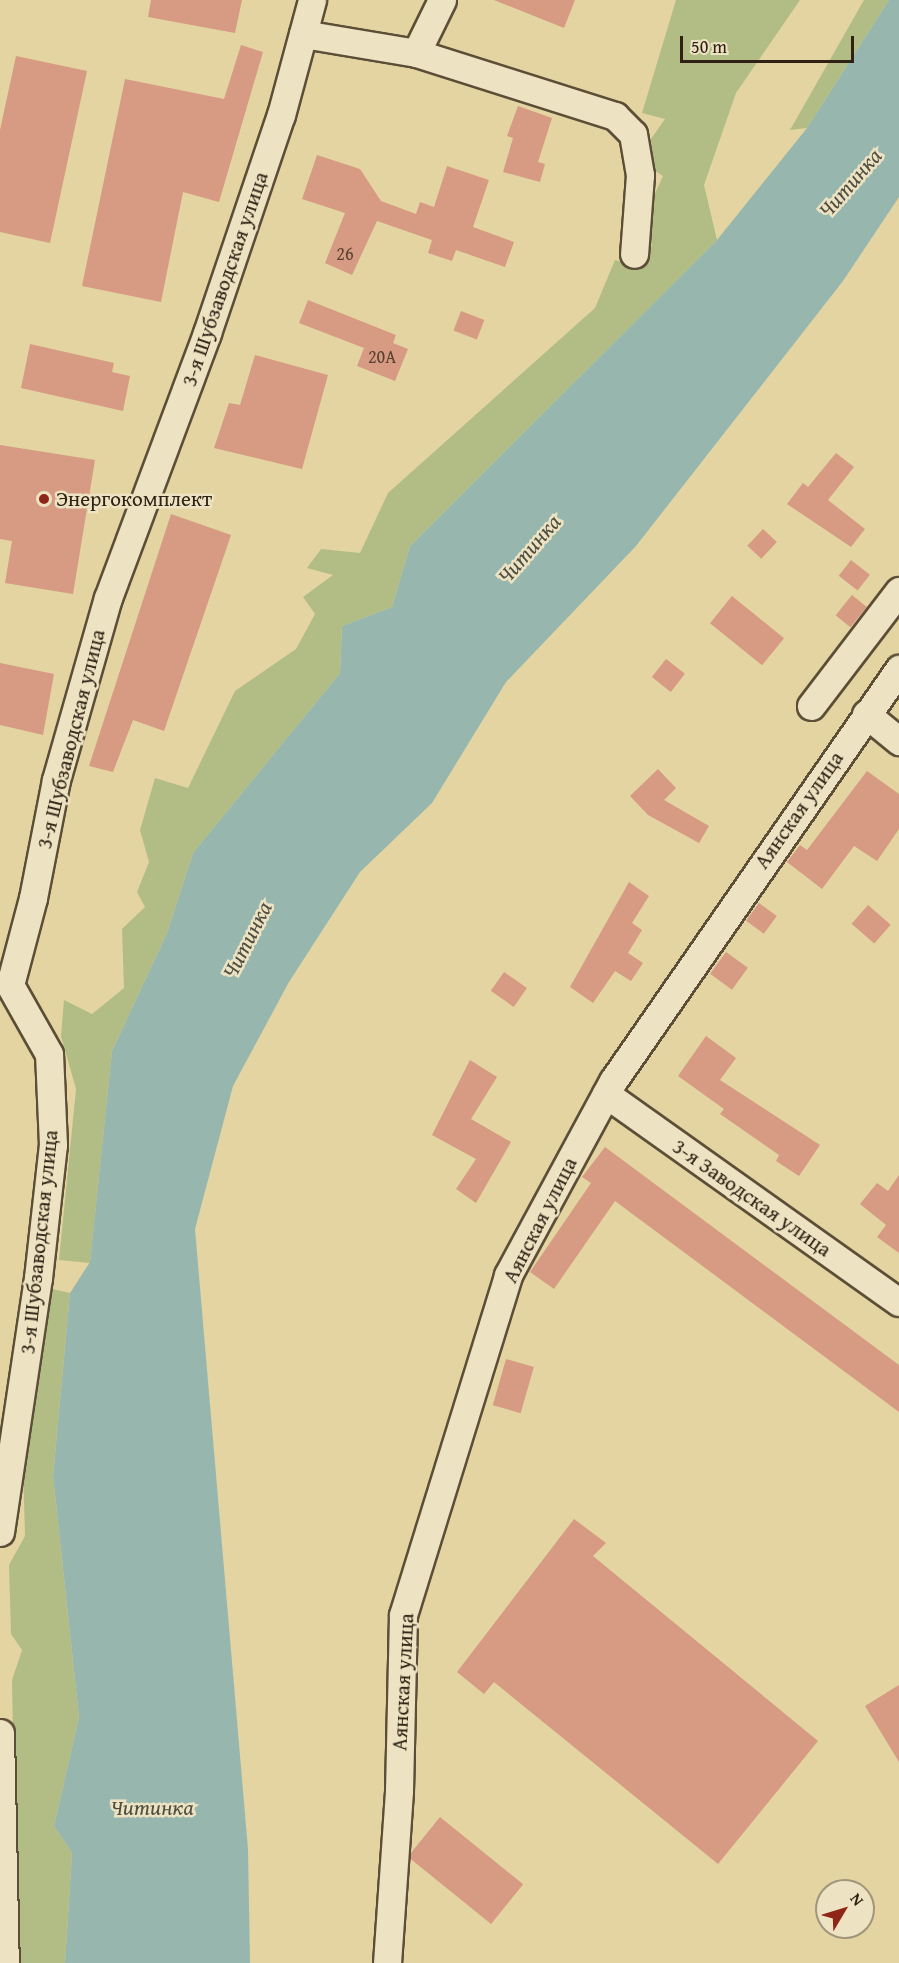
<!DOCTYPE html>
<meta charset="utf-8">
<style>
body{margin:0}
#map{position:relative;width:899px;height:1963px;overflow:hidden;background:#e3d4a1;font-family:"Gentium Book Plus",serif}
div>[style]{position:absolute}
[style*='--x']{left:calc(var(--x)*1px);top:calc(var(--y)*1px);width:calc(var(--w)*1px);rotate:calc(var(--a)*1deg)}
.green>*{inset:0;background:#b2bd86}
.water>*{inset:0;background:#97b7ae}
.building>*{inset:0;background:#d69b82;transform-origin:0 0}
.roads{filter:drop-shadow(2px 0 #5c4e37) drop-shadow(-2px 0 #5c4e37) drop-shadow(0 2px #5c4e37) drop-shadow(0 -2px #5c4e37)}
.minor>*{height:27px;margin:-13.5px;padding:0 13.5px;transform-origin:13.5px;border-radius:13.5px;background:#ede3c2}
.dots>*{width:16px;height:16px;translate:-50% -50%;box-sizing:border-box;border:3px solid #ede3c2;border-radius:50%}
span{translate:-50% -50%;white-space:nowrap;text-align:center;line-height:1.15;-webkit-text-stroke:5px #ede3c2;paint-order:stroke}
.number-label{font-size:18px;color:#594030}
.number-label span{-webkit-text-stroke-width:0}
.street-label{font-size:21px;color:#2f2114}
.poi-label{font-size:21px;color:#2f2114}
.left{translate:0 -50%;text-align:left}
.water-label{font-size:22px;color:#4e4e42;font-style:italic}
.north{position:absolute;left:815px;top:1879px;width:60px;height:60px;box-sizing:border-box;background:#ede3c2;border:2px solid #a1957c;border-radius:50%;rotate:52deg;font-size:16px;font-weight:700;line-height:24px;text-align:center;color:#2f2114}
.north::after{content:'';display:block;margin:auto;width:21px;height:27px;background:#8f2418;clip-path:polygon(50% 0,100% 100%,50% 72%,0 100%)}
.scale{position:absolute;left:680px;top:36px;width:174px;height:27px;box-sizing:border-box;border:3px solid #2f2114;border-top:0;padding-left:8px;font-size:18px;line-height:21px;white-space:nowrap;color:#2f2114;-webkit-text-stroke:4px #ede3c2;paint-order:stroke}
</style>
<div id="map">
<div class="green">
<div style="clip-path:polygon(676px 0,800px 0,736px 93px,704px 185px,717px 240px,410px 546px,392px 607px,342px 626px,340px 673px,193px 853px,167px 933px,112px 1051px,90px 1263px,59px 1260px,76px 1089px,61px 1036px,64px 1000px,92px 1014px,124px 988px,122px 929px,145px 907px,137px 892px,149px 862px,140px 830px,155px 778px,188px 788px,235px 691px,296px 649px,315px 614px,303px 597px,333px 575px,307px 568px,321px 549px,360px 553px,388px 493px,595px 308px,615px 260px,643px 267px,652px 245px,641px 224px,663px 176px,637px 159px,665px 119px,642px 113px)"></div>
<div style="clip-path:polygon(864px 0,889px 0,807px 128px,790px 130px)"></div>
<div style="clip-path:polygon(48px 1288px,70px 1293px,53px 1476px,79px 1717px,54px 1826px,72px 1853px,65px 1963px,17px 1963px,12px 1680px,22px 1650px,11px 1634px,9px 1565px,25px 1536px,23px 1463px)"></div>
</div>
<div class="water">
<div style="clip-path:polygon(889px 0,899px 0,899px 197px,843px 281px,636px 546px,506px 682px,432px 803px,360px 872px,289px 982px,233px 1086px,195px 1229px,248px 1849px,250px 1963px,65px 1963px,72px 1853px,54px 1826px,79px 1717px,53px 1476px,70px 1293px,90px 1262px,112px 1051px,167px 933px,193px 853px,340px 673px,342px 626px,392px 607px,410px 546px,717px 240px,807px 128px)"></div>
</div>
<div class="building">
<div style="clip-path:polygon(151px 0,242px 0,235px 33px,148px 17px)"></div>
<div style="clip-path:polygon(494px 0,575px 0,564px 28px)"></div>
<div style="clip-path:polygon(241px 45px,263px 52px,219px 202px,183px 192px,161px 302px,82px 286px,125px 79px,224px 99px)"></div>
<div style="clip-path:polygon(16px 56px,87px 71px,50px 243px,0 232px,0 130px)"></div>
<div style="clip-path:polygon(518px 106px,552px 118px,538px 162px,545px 164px,540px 182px,503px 172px,513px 138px,507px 136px)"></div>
<div style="clip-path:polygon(317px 155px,360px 169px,381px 201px,416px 214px,420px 202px,434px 207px,447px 166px,489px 180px,473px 227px,514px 242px,505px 267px,456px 250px,452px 261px,428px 253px,432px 240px,377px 221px,352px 275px,325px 263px,345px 213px,302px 199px)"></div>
<div style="clip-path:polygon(308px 300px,396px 335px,393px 343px,408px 349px,395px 381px,357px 366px,364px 348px,299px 323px)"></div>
<div style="left:461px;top:311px;width:25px;height:21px;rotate:21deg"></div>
<div style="clip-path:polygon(30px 344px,114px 363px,112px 372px,130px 376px,123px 411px,21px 388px)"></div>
<div style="clip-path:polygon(255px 355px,328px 375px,302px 469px,214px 448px,229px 403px,240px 405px)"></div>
<div style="clip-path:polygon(0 445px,95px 460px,73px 594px,5px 583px,12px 541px,0 539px)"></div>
<div style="clip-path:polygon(836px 453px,854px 467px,828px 500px,865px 529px,851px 547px,787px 504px,803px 483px,808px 487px)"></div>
<div style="clip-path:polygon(171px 514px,231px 535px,164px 731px,133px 720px,113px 772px,89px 766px)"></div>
<div style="left:763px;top:529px;width:19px;height:23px;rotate:43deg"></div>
<div style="left:851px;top:560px;width:24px;height:20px;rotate:38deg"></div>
<div style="left:852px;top:595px;width:19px;height:26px;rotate:39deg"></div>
<div style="left:732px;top:596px;width:67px;height:35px;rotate:39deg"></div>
<div style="left:666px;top:659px;width:24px;height:23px;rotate:38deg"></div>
<div style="clip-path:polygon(0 663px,54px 674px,43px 735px,0 725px)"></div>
<div style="clip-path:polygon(658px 769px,676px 788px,664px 800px,709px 826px,699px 843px,648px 815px,630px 796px)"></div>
<div style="clip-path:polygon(867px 771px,899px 794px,899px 829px,877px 861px,854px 846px,822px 889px,787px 862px,800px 845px,807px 850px)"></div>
<div style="clip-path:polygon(629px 882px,649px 896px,632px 923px,642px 930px,628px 953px,643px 963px,631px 981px,615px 971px,593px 1003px,570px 987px)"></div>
<div style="left:759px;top:903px;width:22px;height:22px;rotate:36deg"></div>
<div style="left:868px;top:905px;width:30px;height:25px;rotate:41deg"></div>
<div style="left:726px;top:952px;width:27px;height:27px;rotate:36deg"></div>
<div style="left:504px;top:972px;width:28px;height:23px;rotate:35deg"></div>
<div style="clip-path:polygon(706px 1036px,736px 1058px,720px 1080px,820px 1145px,799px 1176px,776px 1161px,779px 1155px,720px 1114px,724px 1109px,678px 1076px)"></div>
<div style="clip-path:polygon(470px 1060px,497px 1077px,471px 1119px,511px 1142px,476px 1203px,456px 1189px,476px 1159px,432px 1135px)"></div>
<div style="clip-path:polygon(605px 1147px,899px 1365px,899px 1412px,615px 1201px,554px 1289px,530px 1272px,591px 1183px,582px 1177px)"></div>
<div style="clip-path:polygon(899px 1175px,899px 1253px,877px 1237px,886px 1225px,860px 1204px,877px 1183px,888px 1191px)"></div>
<div style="left:506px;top:1359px;width:29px;height:48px;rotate:16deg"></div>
<div style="clip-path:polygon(574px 1519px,606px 1543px,593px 1556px,818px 1741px,718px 1864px,494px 1682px,484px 1694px,457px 1672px)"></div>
<div style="clip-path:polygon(899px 1685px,899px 1762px,865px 1706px)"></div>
<div style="left:440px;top:1817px;width:107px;height:51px;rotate:39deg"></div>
</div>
<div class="roads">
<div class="minor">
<div style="--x:303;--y:34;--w:115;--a:9.5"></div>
<div style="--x:416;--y:53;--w:209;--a:17.6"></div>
<div style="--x:615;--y:116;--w:25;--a:45"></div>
<div style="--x:633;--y:134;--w:42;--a:80.3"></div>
<div style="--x:640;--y:175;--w:79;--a:94.3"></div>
<div style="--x:416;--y:53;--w:59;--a:-63.9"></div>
<div style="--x:811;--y:706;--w:145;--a:-52.6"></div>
<div style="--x:866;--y:714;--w:43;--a:39.3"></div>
<div style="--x:606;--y:1094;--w:359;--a:35.4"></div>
<div style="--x:0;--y:1532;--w:257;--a:-81.5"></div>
<div style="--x:38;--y:1278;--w:134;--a:-83.6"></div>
<div style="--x:53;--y:1145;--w:91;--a:-92.5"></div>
<div style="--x:49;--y:1054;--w:79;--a:-119.5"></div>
<div style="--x:10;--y:985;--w:90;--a:-75.2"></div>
<div style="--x:33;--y:898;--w:120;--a:-79"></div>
<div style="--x:56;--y:780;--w:189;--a:-74.1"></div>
<div style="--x:108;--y:598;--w:283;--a:-69.5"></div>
<div style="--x:207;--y:333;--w:230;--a:-71.3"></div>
<div style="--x:281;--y:115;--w:119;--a:-74.9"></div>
<div style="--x:0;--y:1733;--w:230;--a:88.8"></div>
<div style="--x:387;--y:1963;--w:172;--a:-86"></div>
<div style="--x:399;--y:1791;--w:176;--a:-88.7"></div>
<div style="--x:403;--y:1615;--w:356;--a:-72.8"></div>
<div style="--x:508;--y:1275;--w:221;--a:-61.6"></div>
<div style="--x:613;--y:1081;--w:502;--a:-55.23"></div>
</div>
</div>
<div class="dots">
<div style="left:44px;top:499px;background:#8f2418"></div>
</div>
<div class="number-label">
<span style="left:345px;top:254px">26</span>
<span style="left:382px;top:357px">20А</span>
</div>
<div class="street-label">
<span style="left:225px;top:279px;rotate:-71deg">3-я Шубзаводская улица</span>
<span style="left:71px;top:739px;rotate:-76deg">3-я Шубзаводская улица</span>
<span style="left:799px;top:810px;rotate:-55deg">Аянская улица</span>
<span style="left:752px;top:1198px;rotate:35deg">3-я Заводская улица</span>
<span style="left:540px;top:1220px;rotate:-63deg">Аянская улица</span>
<span style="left:39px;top:1242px;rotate:-84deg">3-я Шубзаводская улица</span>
<span style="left:403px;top:1682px;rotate:-87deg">Аянская улица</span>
</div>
<div class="poi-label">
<span class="left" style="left:56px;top:499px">Энергокомплект</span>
</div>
<div class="water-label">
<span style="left:850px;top:183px;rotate:-49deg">Читинка</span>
<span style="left:529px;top:549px;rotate:-49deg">Читинка</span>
<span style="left:247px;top:940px;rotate:-63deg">Читинка</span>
<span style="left:152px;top:1808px">Читинка</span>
</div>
<div class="north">N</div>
<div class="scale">50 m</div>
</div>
